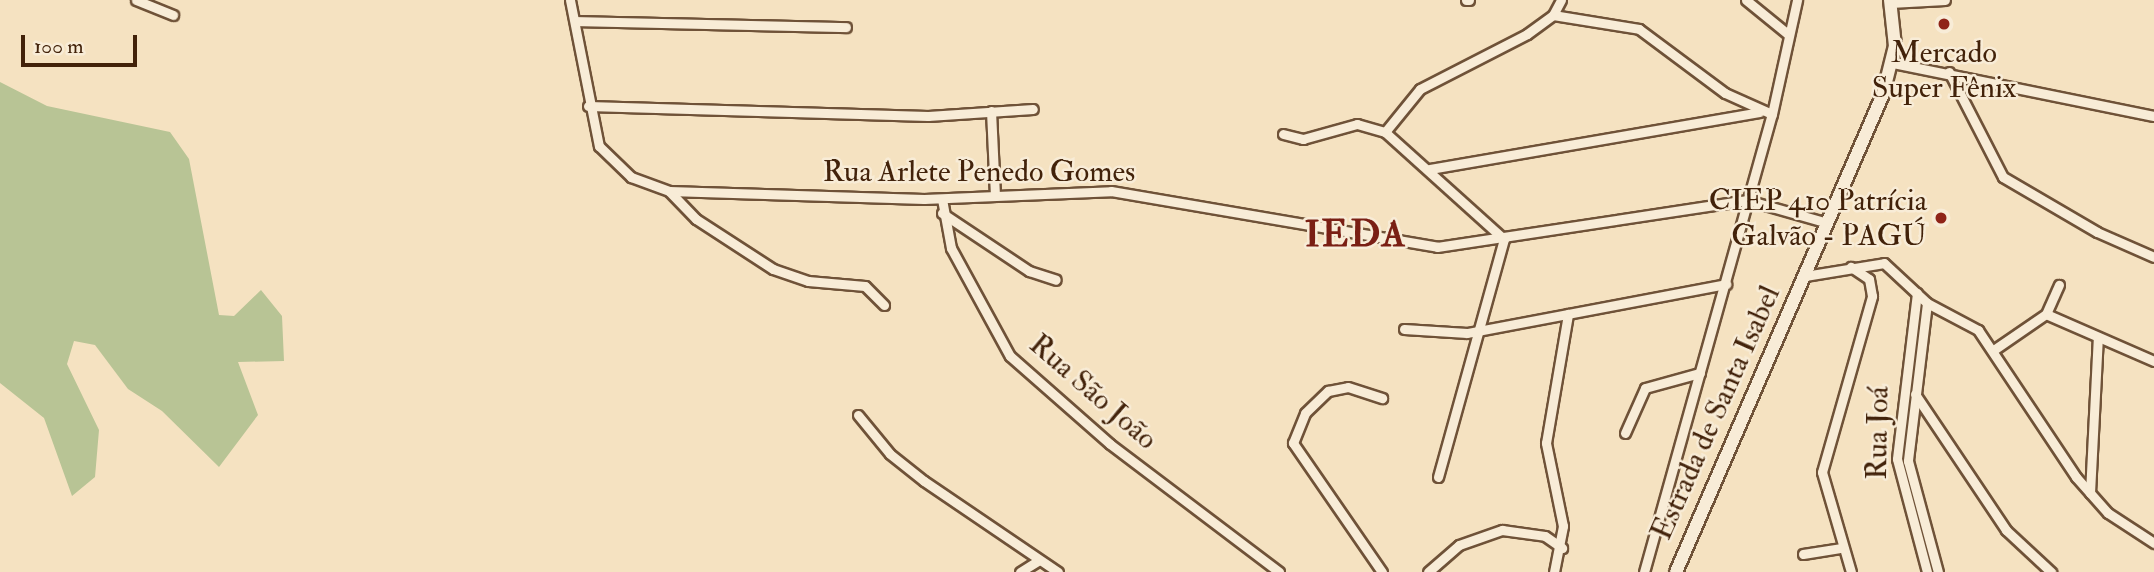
<!DOCTYPE html>
<meta charset="utf-8">
<style>
body{margin:0}
#map{position:relative;width:2154px;height:572px;overflow:hidden;background:#f5e2c1;font-family:"IM FELL Double Pica",serif}
div>[style]{position:absolute}
[style*='--x']{left:calc(var(--x)*1px);top:calc(var(--y)*1px);width:calc(var(--w)*1px);rotate:calc(var(--a)*1deg)}
.green>*{inset:0;background:#b8c495}
.stream>*{height:2.5px;margin:-1.25px;padding:0 1.25px;transform-origin:1.25px;border-radius:1.25px;background:#9cbdb6}
.roads{filter:drop-shadow(2px 0 #6f5238) drop-shadow(-2px 0 #6f5238) drop-shadow(0 2px #6f5238) drop-shadow(0 -2px #6f5238)}
.street>*{height:9px;margin:-4.5px;padding:0 4.5px;transform-origin:4.5px;border-radius:4.5px;background:#f8ecd7}
.secondary>*{height:12px;margin:-6px;padding:0 6px;transform-origin:6px;border-radius:6px;background:#f8ecd7}
.dots>*{width:19px;height:19px;translate:-50% -50%;box-sizing:border-box;border:4px solid #f8ecd7;border-radius:50%}
span{translate:-50% -50%;white-space:nowrap;text-align:center;line-height:1.15;-webkit-text-stroke:5px #f8ecd7;paint-order:stroke}
.poi-label{font-size:30px;color:#42220a}
.right{translate:-100% -50%;text-align:right}
.street-label{font-size:30px;color:#42220a}
.district-label{font-size:37px;color:#7a1f14;font-weight:700;letter-spacing:2px}
.scale{position:absolute;left:21px;top:35px;width:116px;height:32px;box-sizing:border-box;border:4px solid #42220a;border-top:0;padding-left:9px;font-size:21px;line-height:24px;white-space:nowrap;color:#42220a;-webkit-text-stroke:5px #f8ecd7;paint-order:stroke}
</style>
<div id="map">
<div class="green">
<div style="clip-path:polygon(0 82px,47px 106px,170px 132px,189px 159px,219px 315px,234px 316px,261px 290px,282px 316px,284px 361px,238px 362px,258px 415px,219px 467px,162px 411px,128px 389px,95px 345px,74px 341px,67px 364px,99px 430px,95px 477px,72px 496px,44px 418px,0 383px)"></div>
</div>
<div class="stream">
<div style="--x:1902;--y:454;--w:14;--a:82"></div>
</div>
<div class="roads">
<div class="street">
<div style="--x:136;--y:0;--w:40;--a:22"></div>
<div style="--x:570;--y:0;--w:149;--a:78.8"></div>
<div style="--x:599;--y:146;--w:45;--a:44.1"></div>
<div style="--x:631;--y:177;--w:40;--a:20.2"></div>
<div style="--x:669;--y:191;--w:255;--a:1.8"></div>
<div style="--x:924;--y:199;--w:187;--a:-2.4"></div>
<div style="--x:1111;--y:191;--w:331;--a:9.7"></div>
<div style="--x:1437;--y:247;--w:314;--a:-8.6"></div>
<div style="--x:1747;--y:200;--w:84;--a:15.9"></div>
<div style="--x:1466;--y:0;--w:3;--a:0"></div>
<div style="--x:1746;--y:0;--w:55;--a:39.1"></div>
<div style="--x:1890;--y:3;--w:55;--a:-3.1"></div>
<div style="--x:1553;--y:15;--w:87;--a:9.2"></div>
<div style="--x:1639;--y:29;--w:107;--a:36.7"></div>
<div style="--x:1725;--y:93;--w:51;--a:24.1"></div>
<div style="--x:577;--y:21;--w:269;--a:1.3"></div>
<div style="--x:1893;--y:63;--w:266;--a:11.5"></div>
<div style="--x:1949;--y:72;--w:118;--a:62.8"></div>
<div style="--x:2003;--y:177;--w:109;--a:30.3"></div>
<div style="--x:2097;--y:232;--w:62;--a:23.7"></div>
<div style="--x:588;--y:106;--w:340;--a:1.7"></div>
<div style="--x:928;--y:116;--w:105;--a:-3.8"></div>
<div style="--x:991;--y:111;--w:84;--a:87.3"></div>
<div style="--x:1385;--y:132;--w:55;--a:-50.9"></div>
<div style="--x:1420;--y:89;--w:120;--a:-27.2"></div>
<div style="--x:1527;--y:34;--w:32;--a:-36"></div>
<div style="--x:1553;--y:15;--w:17;--a:-62"></div>
<div style="--x:1283;--y:134;--w:21;--a:14"></div>
<div style="--x:1303;--y:139;--w:56;--a:-15.5"></div>
<div style="--x:1357;--y:124;--w:29;--a:16"></div>
<div style="--x:1385;--y:132;--w:160;--a:42"></div>
<div style="--x:1504;--y:239;--w:247;--a:105.5"></div>
<div style="--x:1430;--y:169;--w:334;--a:-9.8"></div>
<div style="--x:669;--y:191;--w:39;--a:46"></div>
<div style="--x:696;--y:219;--w:92;--a:33"></div>
<div style="--x:773;--y:269;--w:37;--a:19"></div>
<div style="--x:808;--y:281;--w:57;--a:5"></div>
<div style="--x:865;--y:286;--w:27;--a:45"></div>
<div style="--x:942;--y:199;--w:50;--a:79.6"></div>
<div style="--x:951;--y:248;--w:123;--a:61.4"></div>
<div style="--x:1010;--y:356;--w:133;--a:41.3"></div>
<div style="--x:1110;--y:444;--w:212;--a:37.1"></div>
<div style="--x:942;--y:213;--w:105;--a:33.7"></div>
<div style="--x:1029;--y:271;--w:28;--a:18"></div>
<div style="--x:1805;--y:276;--w:80;--a:-9.3"></div>
<div style="--x:1884;--y:263;--w:59;--a:42.9"></div>
<div style="--x:1927;--y:303;--w:58;--a:27.9"></div>
<div style="--x:1978;--y:330;--w:177;--a:56.3"></div>
<div style="--x:2076;--y:477;--w:48;--a:48.4"></div>
<div style="--x:2108;--y:513;--w:55;--a:33.1"></div>
<div style="--x:1917;--y:293;--w:167;--a:96.9"></div>
<div style="--x:1897;--y:459;--w:117;--a:75.1"></div>
<div style="--x:1927;--y:303;--w:159;--a:96.9"></div>
<div style="--x:1908;--y:461;--w:115;--a:74.9"></div>
<div style="--x:2046;--y:314;--w:118;--a:23.5"></div>
<div style="--x:1404;--y:329;--w:63;--a:3.6"></div>
<div style="--x:1467;--y:333;--w:264;--a:-10.7"></div>
<div style="--x:1995;--y:349;--w:62;--a:-34.5"></div>
<div style="--x:2046;--y:314;--w:32;--a:-66"></div>
<div style="--x:1915;--y:394;--w:164;--a:56.2"></div>
<div style="--x:2006;--y:530;--w:62;--a:43"></div>
<div style="--x:858;--y:415;--w:50;--a:50.6"></div>
<div style="--x:890;--y:454;--w:43;--a:38.5"></div>
<div style="--x:924;--y:481;--w:162;--a:34.2"></div>
<div style="--x:1625;--y:433;--w:49;--a:-66"></div>
<div style="--x:1645;--y:388;--w:57;--a:-15.3"></div>
<div style="--x:2090;--y:493;--w:156;--a:-87.1"></div>
<div style="--x:1803;--y:554;--w:36;--a:-9"></div>
<div style="--x:1020;--y:572;--w:22;--a:-32"></div>
<div style="--x:1382;--y:572;--w:157;--a:-124.6"></div>
<div style="--x:1293;--y:443;--w:32;--a:-68"></div>
<div style="--x:1305;--y:413;--w:32;--a:-44"></div>
<div style="--x:1328;--y:391;--w:20;--a:-11"></div>
<div style="--x:1348;--y:387;--w:36;--a:18"></div>
<div style="--x:1428;--y:572;--w:41;--a:-41.1"></div>
<div style="--x:1459;--y:545;--w:46;--a:-19.2"></div>
<div style="--x:1502;--y:530;--w:43;--a:7.9"></div>
<div style="--x:1545;--y:536;--w:21;--a:35"></div>
<div style="--x:1554;--y:572;--w:47;--a:-78.9"></div>
<div style="--x:1563;--y:526;--w:85;--a:-101.6"></div>
<div style="--x:1546;--y:443;--w:131;--a:-80.3"></div>
<div style="--x:1644;--y:572;--w:476;--a:-74.4"></div>
<div style="--x:1772;--y:114;--w:117;--a:-77.6"></div>
<div style="--x:1851;--y:572;--w:104;--a:-106.2"></div>
<div style="--x:1822;--y:472;--w:183;--a:-74.1"></div>
<div style="--x:1872;--y:296;--w:17;--a:-100"></div>
<div style="--x:1869;--y:279;--w:22;--a:-146"></div>
</div>
<div class="secondary">
<div style="--x:1676;--y:572;--w:521;--a:-66.58"></div>
<div style="--x:1883;--y:94;--w:49;--a:-76"></div>
<div style="--x:1895;--y:46;--w:46;--a:-96.2"></div>
</div>
</div>
<div class="dots">
<div style="left:1944px;top:24px;background:#8f2418"></div>
<div style="left:1941px;top:218px;background:#8f2418"></div>
</div>
<div class="poi-label">
<span style="left:1944px;top:70px">Mercado<br>Super Fênix</span>
<span class="right" style="left:1927px;top:218px">CIEP 410 Patrícia<br>Galvão - PAGÚ</span>
</div>
<div class="street-label">
<span style="left:979px;top:172px">Rua Arlete Penedo Gomes</span>
<span style="left:1093px;top:392px;rotate:41deg">Rua São João</span>
<span style="left:1716px;top:413px;rotate:-66deg">Estrada de Santa Isabel</span>
<span style="left:1878px;top:433px;rotate:-89deg">Rua Joá</span>
</div>
<div class="district-label">
<span style="left:1356px;top:235px">IEDA</span>
</div>
<div class="scale">100 m</div>
</div>
